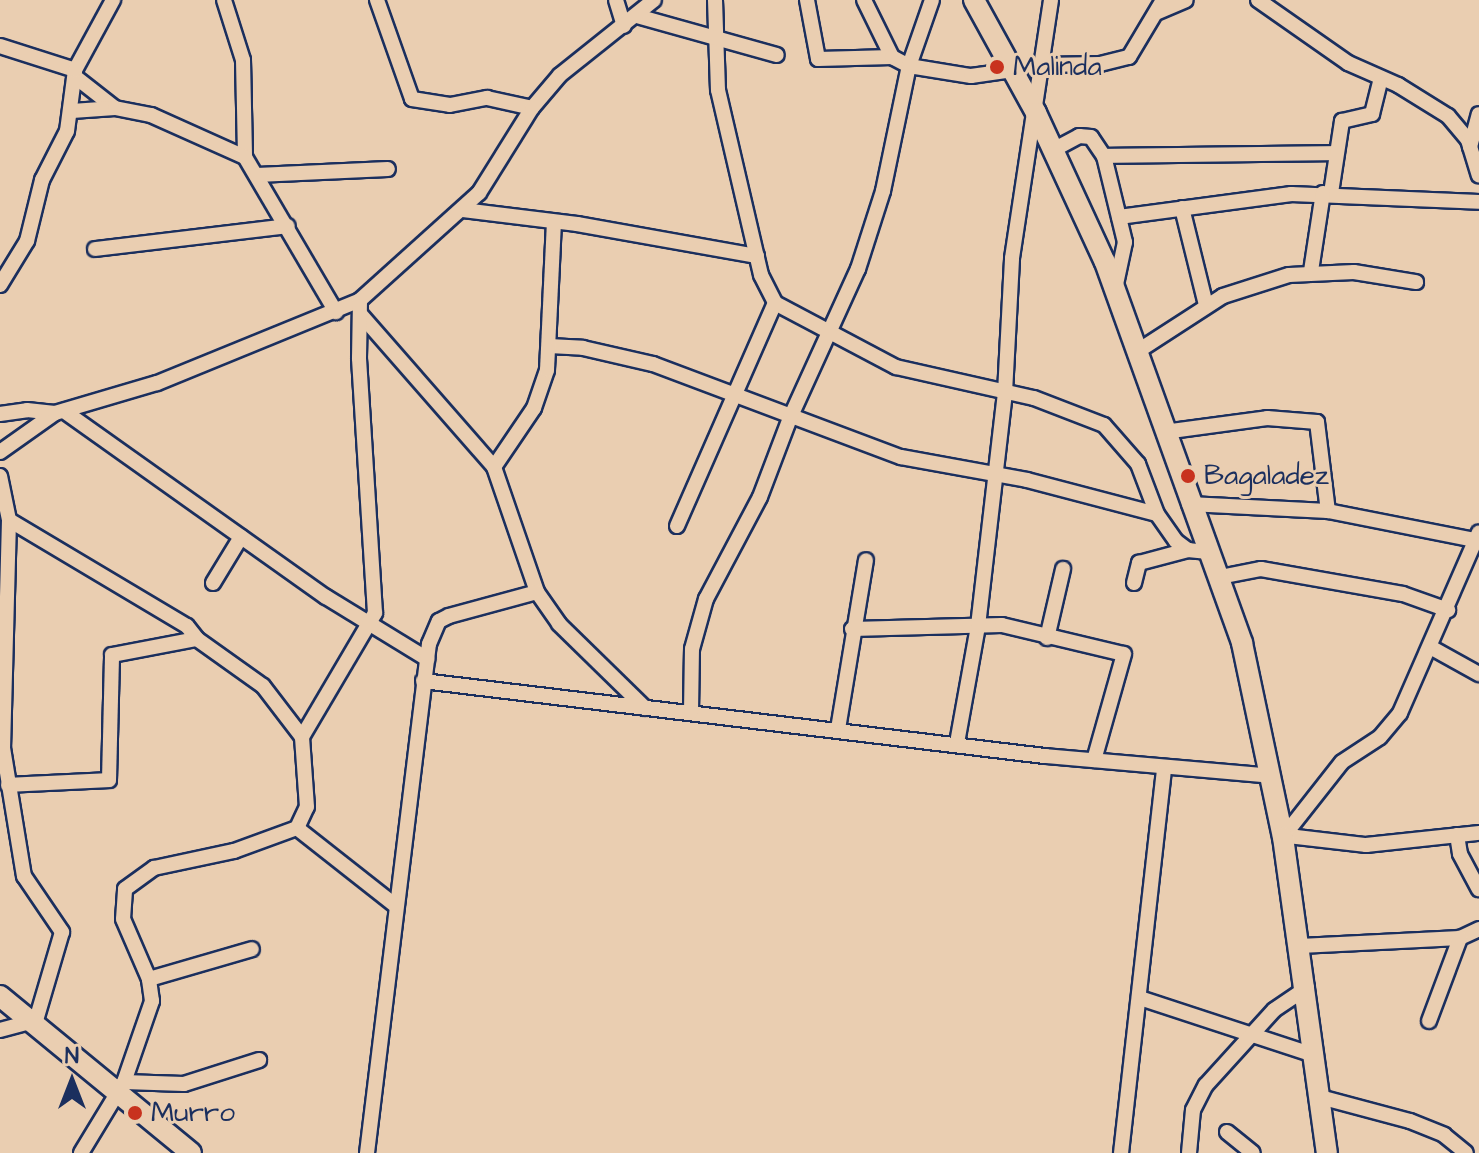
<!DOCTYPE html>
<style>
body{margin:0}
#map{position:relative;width:1479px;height:1153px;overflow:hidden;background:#eaceb1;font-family:"Architects Daughter",sans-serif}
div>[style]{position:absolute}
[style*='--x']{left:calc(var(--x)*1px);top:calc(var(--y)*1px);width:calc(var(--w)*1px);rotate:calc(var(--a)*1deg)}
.roads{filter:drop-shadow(2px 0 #1b2f5e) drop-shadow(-2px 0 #1b2f5e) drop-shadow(0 2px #1b2f5e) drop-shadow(0 -2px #1b2f5e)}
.street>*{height:14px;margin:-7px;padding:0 7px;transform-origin:7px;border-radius:7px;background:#eaceb1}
.secondary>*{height:20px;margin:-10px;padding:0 10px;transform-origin:10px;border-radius:10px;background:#eaceb1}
.dots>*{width:22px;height:22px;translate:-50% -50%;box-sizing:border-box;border:4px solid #eaceb1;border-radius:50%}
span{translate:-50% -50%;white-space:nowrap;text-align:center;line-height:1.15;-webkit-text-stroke:6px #eaceb1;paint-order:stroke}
.poi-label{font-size:28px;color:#1b2f5e}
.left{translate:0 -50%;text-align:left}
.north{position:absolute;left:32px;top:1041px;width:80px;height:80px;-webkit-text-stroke:6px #eaceb1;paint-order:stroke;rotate:0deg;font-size:22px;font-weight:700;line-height:32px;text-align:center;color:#1b2f5e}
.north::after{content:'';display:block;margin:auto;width:28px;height:36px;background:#1b2f5e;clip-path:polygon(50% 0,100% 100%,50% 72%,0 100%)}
</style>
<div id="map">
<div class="roads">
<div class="street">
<div style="--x:224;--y:0;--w:63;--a:72.4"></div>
<div style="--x:243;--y:60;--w:97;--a:88.8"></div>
<div style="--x:245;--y:157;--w:180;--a:59.6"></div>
<div style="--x:377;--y:0;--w:105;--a:70.5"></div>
<div style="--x:412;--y:99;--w:38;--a:9"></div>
<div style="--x:450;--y:105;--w:38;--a:-11"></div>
<div style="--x:487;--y:98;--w:46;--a:12.5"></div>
<div style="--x:616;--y:0;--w:27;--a:73"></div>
<div style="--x:715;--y:0;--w:90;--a:88.1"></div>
<div style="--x:718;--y:90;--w:190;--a:76.9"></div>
<div style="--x:761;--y:275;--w:31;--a:63"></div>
<div style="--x:775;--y:303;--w:137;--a:27.9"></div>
<div style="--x:896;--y:367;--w:141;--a:12.7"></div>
<div style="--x:1034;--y:398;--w:75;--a:21.1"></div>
<div style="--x:1104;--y:425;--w:52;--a:48.9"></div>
<div style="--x:1138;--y:464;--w:53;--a:69.2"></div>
<div style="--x:1157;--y:514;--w:33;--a:55"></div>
<div style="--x:1176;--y:541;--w:15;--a:37"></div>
<div style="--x:1188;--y:550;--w:20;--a:6"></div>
<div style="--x:807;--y:0;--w:60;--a:79.4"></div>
<div style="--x:818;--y:59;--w:74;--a:-1.5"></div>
<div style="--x:864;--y:0;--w:64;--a:63.8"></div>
<div style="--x:892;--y:57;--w:19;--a:28"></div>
<div style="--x:909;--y:66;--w:63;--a:9.2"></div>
<div style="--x:971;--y:76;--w:42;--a:-8.1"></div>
<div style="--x:1258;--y:0;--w:110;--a:35"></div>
<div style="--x:1348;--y:63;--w:55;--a:23.7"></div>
<div style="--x:1398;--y:85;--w:59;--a:31.8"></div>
<div style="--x:1448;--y:116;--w:31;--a:50"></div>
<div style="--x:1468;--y:140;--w:37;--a:73"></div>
<div style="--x:1158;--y:12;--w:30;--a:-23"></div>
<div style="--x:637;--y:16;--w:145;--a:15.6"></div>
<div style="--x:0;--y:46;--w:79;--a:17.7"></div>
<div style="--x:1040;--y:65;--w:60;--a:-1"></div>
<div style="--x:1100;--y:64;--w:30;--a:-14"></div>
<div style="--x:1129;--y:57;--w:66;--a:-59.2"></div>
<div style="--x:78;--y:79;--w:47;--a:38.1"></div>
<div style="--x:72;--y:111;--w:43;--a:-4"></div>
<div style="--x:115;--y:108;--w:37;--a:11"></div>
<div style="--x:151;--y:115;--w:103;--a:24.1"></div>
<div style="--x:1470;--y:147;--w:34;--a:-75"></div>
<div style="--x:1053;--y:150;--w:30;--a:-28"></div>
<div style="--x:1079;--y:136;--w:12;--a:5"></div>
<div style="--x:1091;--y:137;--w:23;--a:56"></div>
<div style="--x:1104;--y:156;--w:89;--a:76.3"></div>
<div style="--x:1125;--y:242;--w:48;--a:102"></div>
<div style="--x:1104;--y:156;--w:232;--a:-0.7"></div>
<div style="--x:257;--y:175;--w:131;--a:-2.6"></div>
<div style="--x:1331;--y:193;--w:73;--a:-81.3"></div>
<div style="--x:1342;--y:121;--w:31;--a:-13"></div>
<div style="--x:1372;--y:114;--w:37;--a:-76"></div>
<div style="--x:1182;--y:208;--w:100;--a:76.1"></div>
<div style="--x:463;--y:210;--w:115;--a:7"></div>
<div style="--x:577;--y:224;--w:183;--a:10.1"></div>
<div style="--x:1119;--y:217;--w:174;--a:-7.6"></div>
<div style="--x:1291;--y:194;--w:188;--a:2.4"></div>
<div style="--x:95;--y:249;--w:194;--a:-6.8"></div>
<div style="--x:1311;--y:271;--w:79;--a:-81.3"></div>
<div style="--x:0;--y:285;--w:52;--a:-58.5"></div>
<div style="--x:27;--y:241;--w:63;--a:-76.2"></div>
<div style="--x:42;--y:180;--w:55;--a:-63"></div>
<div style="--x:67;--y:131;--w:62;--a:-82.5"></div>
<div style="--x:75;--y:70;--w:80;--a:-61.5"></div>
<div style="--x:361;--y:315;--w:202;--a:48.8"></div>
<div style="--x:494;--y:467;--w:132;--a:71"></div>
<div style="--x:537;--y:592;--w:39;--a:55"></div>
<div style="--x:559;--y:624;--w:120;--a:44.3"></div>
<div style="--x:549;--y:346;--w:34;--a:3"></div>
<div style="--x:583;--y:348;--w:72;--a:12.9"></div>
<div style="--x:653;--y:364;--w:265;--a:20.6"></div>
<div style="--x:901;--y:457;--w:128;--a:10.3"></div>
<div style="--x:1027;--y:480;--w:134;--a:14.7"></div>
<div style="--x:1138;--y:351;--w:101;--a:-32.9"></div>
<div style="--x:1223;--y:296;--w:69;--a:-17.7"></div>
<div style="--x:1289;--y:275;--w:65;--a:-2.6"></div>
<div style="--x:1354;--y:272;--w:63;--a:9.2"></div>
<div style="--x:64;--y:411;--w:321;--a:35.4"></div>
<div style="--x:326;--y:597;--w:119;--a:31.5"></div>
<div style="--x:0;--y:414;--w:27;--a:-8"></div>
<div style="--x:27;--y:410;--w:28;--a:6"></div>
<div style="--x:1164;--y:432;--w:104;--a:-7.7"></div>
<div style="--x:1267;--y:418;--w:50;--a:4.6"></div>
<div style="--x:1317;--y:422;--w:90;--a:83"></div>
<div style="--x:0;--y:452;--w:67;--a:-35.3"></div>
<div style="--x:55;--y:413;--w:106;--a:-16.4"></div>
<div style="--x:157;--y:383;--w:219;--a:-22.2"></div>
<div style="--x:360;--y:300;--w:160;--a:-42"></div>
<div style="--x:479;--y:193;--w:100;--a:-58.1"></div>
<div style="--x:532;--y:108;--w:43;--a:-49.7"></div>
<div style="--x:560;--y:75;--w:120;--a:-38.6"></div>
<div style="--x:494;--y:467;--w:71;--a:-55.9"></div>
<div style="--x:534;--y:408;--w:40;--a:-71.1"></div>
<div style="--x:547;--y:370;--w:148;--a:-87.3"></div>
<div style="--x:0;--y:476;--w:45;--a:78.4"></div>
<div style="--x:9;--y:520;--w:228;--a:91.5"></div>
<div style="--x:3;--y:748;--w:130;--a:80.7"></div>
<div style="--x:24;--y:876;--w:68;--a:55.8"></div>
<div style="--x:62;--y:932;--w:99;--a:106.4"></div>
<div style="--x:1189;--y:504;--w:139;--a:2.9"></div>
<div style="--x:1328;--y:511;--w:154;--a:11.2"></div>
<div style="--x:9;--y:520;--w:207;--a:30.8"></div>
<div style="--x:187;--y:626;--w:16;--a:52"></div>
<div style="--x:197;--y:639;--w:81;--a:35.5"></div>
<div style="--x:263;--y:686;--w:64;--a:52.6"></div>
<div style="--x:677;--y:526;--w:244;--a:-66.3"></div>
<div style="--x:1220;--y:577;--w:42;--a:-11"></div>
<div style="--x:1261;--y:569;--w:144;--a:10"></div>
<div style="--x:1403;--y:594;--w:48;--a:19.6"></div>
<div style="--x:213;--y:583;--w:54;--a:-58.7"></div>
<div style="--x:1134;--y:583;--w:21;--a:-76"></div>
<div style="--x:1139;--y:563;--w:51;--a:-14.9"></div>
<div style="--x:852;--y:629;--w:150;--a:-1.5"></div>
<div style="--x:1002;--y:625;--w:125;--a:13.4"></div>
<div style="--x:1124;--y:654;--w:110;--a:105.8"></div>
<div style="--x:1047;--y:638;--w:71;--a:-76.9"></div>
<div style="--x:1432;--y:648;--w:54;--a:29"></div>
<div style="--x:423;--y:681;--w:627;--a:6.88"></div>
<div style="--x:1045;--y:756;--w:228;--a:5"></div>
<div style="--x:691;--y:712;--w:63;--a:-89.1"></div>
<div style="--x:692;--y:649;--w:52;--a:-74.4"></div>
<div style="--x:706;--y:599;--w:115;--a:-62.1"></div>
<div style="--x:760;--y:497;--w:85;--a:-69.2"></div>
<div style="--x:790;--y:418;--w:164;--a:-65.5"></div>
<div style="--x:858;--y:269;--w:82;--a:-72.2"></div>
<div style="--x:883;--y:191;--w:128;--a:-78.3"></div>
<div style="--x:909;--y:66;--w:70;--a:-70.8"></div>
<div style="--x:838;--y:729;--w:171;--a:-80.6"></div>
<div style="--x:957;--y:743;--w:119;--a:-79.8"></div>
<div style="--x:978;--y:626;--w:235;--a:-83.4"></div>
<div style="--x:1005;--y:393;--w:135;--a:-87"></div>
<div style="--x:1012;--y:258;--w:261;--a:-81.4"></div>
<div style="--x:8;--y:785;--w:101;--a:-2.8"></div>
<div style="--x:109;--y:780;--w:125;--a:-88.6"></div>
<div style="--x:112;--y:655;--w:86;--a:-10.7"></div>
<div style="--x:297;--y:828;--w:125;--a:38.2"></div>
<div style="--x:1457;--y:835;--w:19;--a:81"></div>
<div style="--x:1460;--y:854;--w:40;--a:62"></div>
<div style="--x:1288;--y:836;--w:79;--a:6.6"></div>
<div style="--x:1366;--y:845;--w:114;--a:-6.1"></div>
<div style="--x:1283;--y:837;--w:95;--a:-51.8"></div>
<div style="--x:1342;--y:762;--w:45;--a:-33.3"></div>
<div style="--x:1380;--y:737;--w:31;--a:-50"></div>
<div style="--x:1400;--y:713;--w:197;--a:-66.4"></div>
<div style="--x:1300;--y:946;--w:160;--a:-2.9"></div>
<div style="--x:1460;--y:938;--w:21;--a:-25"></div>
<div style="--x:149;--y:979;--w:107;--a:-16.2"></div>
<div style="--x:1140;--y:998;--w:185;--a:18.2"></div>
<div style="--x:1429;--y:1021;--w:89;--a:-69.5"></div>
<div style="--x:0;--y:1030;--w:30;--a:-15"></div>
<div style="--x:124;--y:1082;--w:60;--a:1.9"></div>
<div style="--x:184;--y:1084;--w:79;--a:-17.7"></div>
<div style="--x:1320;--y:1097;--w:93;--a:14.9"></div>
<div style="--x:1410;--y:1121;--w:37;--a:22"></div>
<div style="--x:1444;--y:1135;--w:28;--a:39"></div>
<div style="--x:1227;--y:1132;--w:33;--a:39"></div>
<div style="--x:81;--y:1153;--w:83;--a:-58.8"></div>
<div style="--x:124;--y:1082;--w:86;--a:-70.9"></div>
<div style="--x:152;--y:1001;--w:22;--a:-98"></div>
<div style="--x:149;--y:979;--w:65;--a:-113.4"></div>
<div style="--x:123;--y:919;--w:30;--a:-86"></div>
<div style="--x:125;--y:889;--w:36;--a:-36"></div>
<div style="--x:154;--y:868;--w:82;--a:-12"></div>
<div style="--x:234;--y:851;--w:67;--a:-20.1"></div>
<div style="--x:297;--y:828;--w:23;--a:-65"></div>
<div style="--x:307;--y:807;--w:70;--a:-94.1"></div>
<div style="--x:302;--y:737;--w:144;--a:-59.5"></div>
<div style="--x:375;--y:613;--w:256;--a:-93.6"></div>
<div style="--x:359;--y:358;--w:58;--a:-89"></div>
<div style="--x:367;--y:1153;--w:513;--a:-83.06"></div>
<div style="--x:429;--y:644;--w:25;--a:-67"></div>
<div style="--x:439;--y:621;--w:11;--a:-27"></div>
<div style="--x:449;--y:616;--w:91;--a:-15.3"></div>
<div style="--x:1121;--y:1153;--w:387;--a:-83.6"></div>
<div style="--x:1189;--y:1153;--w:43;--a:-84.7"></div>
<div style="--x:1193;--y:1110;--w:28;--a:-63"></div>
<div style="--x:1206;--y:1085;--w:101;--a:-47.8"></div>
<div style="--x:1274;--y:1010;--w:40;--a:-34"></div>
</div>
<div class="secondary">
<div style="--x:974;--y:0;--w:129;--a:61.2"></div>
<div style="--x:1036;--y:113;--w:164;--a:65.2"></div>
<div style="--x:1105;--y:262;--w:405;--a:70.2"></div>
<div style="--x:1242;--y:643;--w:198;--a:78.1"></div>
<div style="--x:1283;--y:837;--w:319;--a:82.1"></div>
<div style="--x:0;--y:996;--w:247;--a:39.4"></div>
</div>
</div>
<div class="dots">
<div style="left:997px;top:67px;background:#c8321e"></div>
<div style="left:1188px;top:476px;background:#c8321e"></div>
<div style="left:135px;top:1113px;background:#c8321e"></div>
</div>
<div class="poi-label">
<span class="left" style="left:1013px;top:67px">Malinda</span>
<span class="left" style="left:1204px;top:476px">Bagaladez</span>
<span class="left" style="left:151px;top:1113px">Murro</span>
</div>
<div class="north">N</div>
</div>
